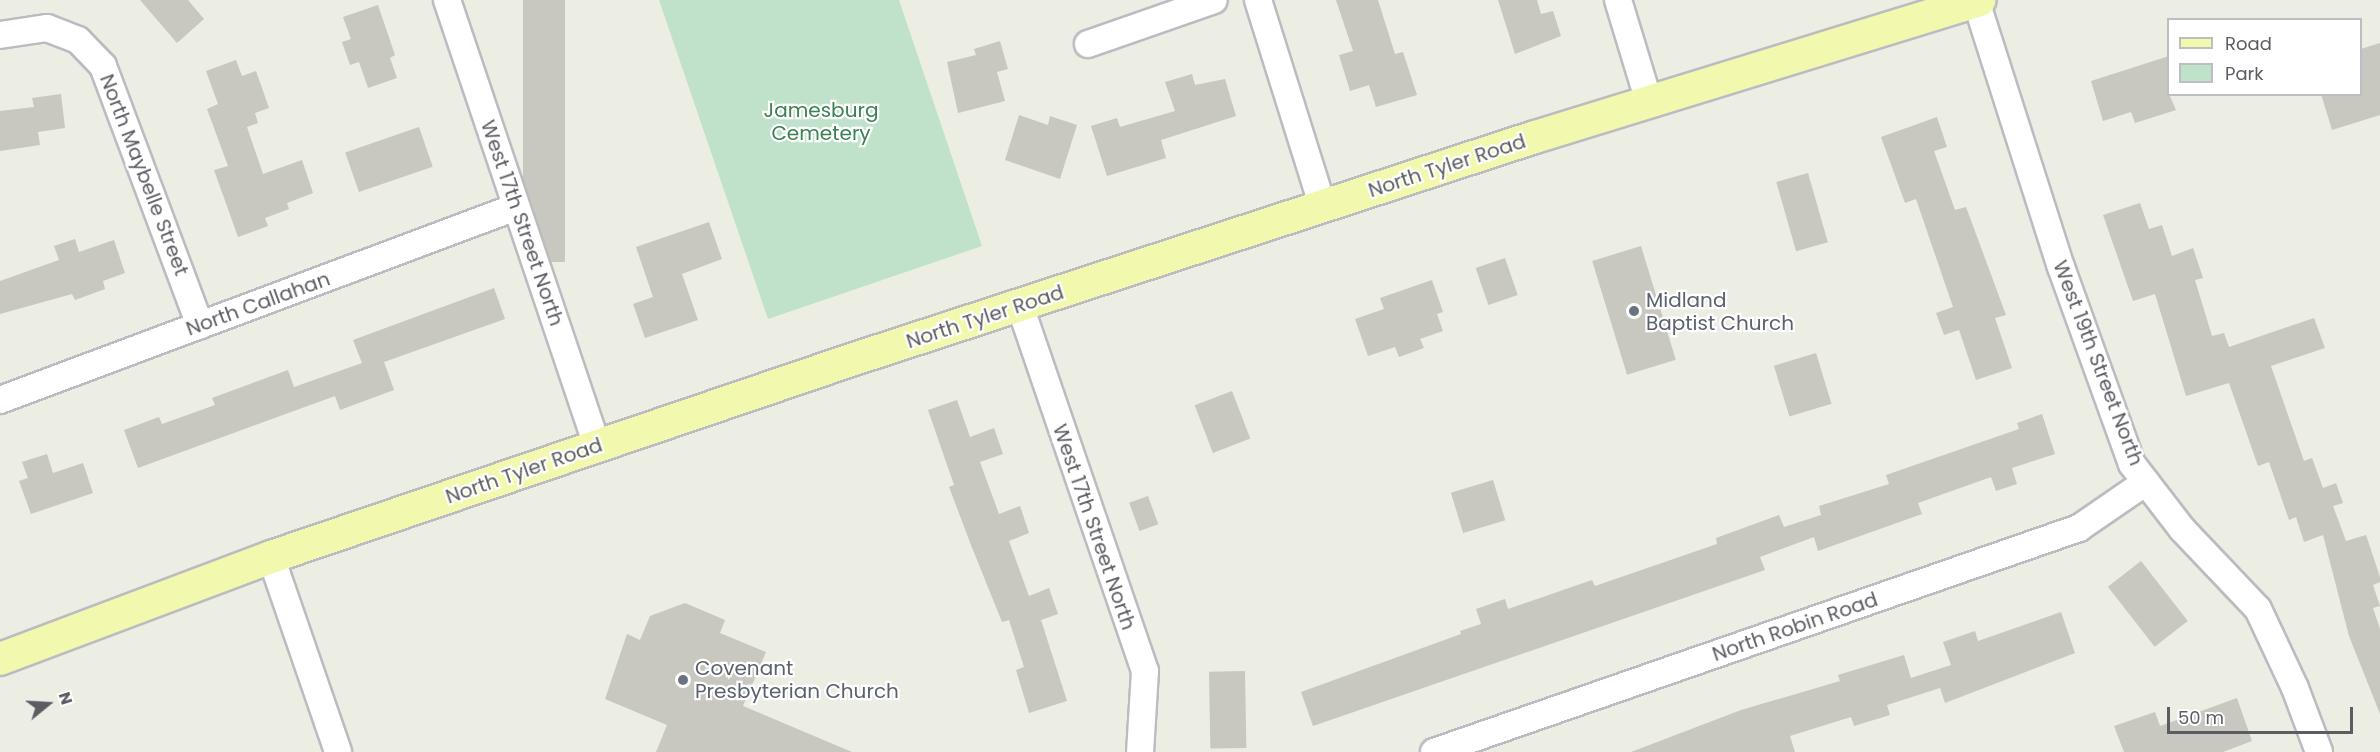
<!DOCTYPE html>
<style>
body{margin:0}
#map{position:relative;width:2380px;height:752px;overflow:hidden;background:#ecede3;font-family:Poppins,sans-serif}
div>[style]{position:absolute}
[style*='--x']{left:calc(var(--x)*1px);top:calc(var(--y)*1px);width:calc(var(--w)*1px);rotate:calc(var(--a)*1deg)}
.green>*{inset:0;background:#c1e2ca}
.building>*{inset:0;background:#c8c7c0;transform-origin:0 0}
.roads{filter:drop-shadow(2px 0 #bbbbc1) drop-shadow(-2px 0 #bbbbc1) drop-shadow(0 2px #bbbbc1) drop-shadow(0 -2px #bbbbc1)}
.minor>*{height:26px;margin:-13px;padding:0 13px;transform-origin:13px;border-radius:13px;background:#fff}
.major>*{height:32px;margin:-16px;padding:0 16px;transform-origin:16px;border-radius:16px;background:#f2f8ad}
.dots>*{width:16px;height:16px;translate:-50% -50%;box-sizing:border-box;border:3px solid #fff;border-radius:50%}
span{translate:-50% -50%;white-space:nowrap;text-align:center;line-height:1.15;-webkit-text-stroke:4.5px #fff;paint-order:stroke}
.park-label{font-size:20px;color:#3c8150}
.street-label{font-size:20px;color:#5b5d63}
.worship-label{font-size:20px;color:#5b616d}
.left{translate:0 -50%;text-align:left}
.legend{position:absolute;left:2167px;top:18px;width:195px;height:78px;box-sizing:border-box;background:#fff;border:2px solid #bdbec1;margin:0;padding:8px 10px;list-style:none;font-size:18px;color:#5b5d63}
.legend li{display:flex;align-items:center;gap:12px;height:30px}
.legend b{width:30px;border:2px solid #bdbec1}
.north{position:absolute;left:18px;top:674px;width:60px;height:60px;-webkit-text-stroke:4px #fff;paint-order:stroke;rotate:72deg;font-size:16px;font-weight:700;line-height:24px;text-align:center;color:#5b5d63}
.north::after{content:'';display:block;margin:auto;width:21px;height:27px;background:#5b5d63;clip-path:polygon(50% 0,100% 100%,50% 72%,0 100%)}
.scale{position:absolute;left:2167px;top:707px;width:186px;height:27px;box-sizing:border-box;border:3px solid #5b5d63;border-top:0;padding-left:8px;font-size:18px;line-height:21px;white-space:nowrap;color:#5b5d63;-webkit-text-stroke:4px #fff;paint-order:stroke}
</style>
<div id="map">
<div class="green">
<div style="clip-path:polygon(659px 0,899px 0,982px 246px,768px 319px)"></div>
</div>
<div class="building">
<div style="clip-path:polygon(140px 0,188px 0,204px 19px,177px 43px)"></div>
<div style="left:523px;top:0;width:42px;height:262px"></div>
<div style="clip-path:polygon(1336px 0,1378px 0,1395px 54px,1403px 52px,1417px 95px,1376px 107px,1369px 85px,1350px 91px,1339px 55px,1353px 51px)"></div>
<div style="clip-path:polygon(1498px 0,1537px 0,1541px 14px,1553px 11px,1561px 36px,1515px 54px)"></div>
<div style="clip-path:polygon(378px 5px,395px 55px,390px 58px,397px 78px,368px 88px,359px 62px,350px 65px,342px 42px,351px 39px,343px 17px)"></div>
<div style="clip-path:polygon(1000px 41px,1008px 69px,997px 72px,1005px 101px,958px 113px,947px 62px,976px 55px,974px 49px)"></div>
<div style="clip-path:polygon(2380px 43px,2380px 115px,2332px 130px,2321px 94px,2361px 94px,2361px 49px)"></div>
<div style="clip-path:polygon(2169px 56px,2169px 94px,2176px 110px,2135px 123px,2131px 112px,2103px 121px,2091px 81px)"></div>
<div style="clip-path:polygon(236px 60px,242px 76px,256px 71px,269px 108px,255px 113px,258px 123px,247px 127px,263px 174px,302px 160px,313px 193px,287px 203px,289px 209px,265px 218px,268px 226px,238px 237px,214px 170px,228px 166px,207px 109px,218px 104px,206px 71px)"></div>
<div style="clip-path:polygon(1192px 74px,1195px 85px,1225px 79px,1236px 116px,1161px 140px,1166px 158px,1107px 176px,1091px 126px,1117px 118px,1120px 127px,1175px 111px,1165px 82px)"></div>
<div style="clip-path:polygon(61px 94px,65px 128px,38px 132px,40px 145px,0 151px,0 111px,34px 107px,32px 98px)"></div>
<div style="clip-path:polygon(1019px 115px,1048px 125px,1050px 116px,1077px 125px,1060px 179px,1005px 160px)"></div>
<div style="clip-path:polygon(1937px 117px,1947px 147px,1934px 151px,1955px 210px,1966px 207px,2006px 315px,1995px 318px,2012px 368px,1976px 380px,1959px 330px,1944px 335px,1936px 313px,1953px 307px,1916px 199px,1905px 203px,1881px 137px)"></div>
<div style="left:419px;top:127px;width:42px;height:78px;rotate:71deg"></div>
<div style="left:1808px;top:173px;width:72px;height:33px;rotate:74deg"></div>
<div style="clip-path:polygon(2140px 203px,2149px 229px,2162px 225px,2172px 256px,2193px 248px,2203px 278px,2195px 280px,2212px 336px,2224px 333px,2229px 347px,2314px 318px,2325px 348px,2271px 366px,2304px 461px,2312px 458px,2323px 488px,2336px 483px,2343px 503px,2333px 506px,2346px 541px,2366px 535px,2380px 577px,2380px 582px,2373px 585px,2380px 606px,2373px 608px,2380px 629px,2380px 714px,2349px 636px,2323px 535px,2304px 542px,2296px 517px,2289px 520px,2269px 462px,2258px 466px,2229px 383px,2186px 396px,2155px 294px,2133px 301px,2103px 215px)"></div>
<div style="clip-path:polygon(709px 222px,722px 259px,682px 274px,698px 320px,645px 338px,633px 304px,653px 297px,636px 247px)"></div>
<div style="clip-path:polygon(75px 239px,79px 252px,114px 240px,125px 273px,103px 281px,105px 289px,75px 300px,72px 294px,0 314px,0 281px,59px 260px,54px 246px)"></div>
<div style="left:1641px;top:246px;width:119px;height:51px;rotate:73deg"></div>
<div style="left:1505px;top:258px;width:39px;height:31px;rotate:71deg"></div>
<div style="clip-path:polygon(1432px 280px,1443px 312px,1437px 314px,1443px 331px,1420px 339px,1424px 348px,1399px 357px,1395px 347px,1368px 356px,1355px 319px,1384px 309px,1380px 298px)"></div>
<div style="clip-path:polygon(494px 288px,505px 319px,384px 362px,394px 390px,340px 410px,335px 396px,138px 468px,124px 430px,159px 417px,162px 424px,215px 405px,212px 398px,288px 370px,294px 387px,362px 363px,353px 340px)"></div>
<div style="left:1816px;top:353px;width:53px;height:44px;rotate:73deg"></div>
<div style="left:1232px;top:391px;width:51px;height:40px;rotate:69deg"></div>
<div style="clip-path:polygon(957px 400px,970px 437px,994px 428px,1003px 454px,980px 462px,999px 514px,1020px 506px,1029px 533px,1009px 541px,1029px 596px,1049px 588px,1058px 614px,1041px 620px,1067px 701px,1029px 713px,1016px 670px,1024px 667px,1009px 620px,1002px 622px,971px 545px,949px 487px,954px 485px,928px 410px)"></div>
<div style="clip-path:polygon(2042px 414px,2055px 454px,2012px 468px,2017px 484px,1996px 491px,1991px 477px,1918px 503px,1922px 514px,1818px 551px,1814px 537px,1760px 557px,1765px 570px,1313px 726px,1301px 692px,1461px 634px,1460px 631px,1481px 624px,1476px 609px,1505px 599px,1508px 609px,1592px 580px,1595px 586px,1717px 544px,1716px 538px,1779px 515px,1784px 527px,1821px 515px,1819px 506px,1889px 484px,1886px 475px,2019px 429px,2017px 423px)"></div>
<div style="clip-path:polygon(47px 454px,53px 473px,83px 463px,93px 493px,31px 514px,19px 481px,28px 478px,22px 462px)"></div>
<div style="left:1493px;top:480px;width:42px;height:44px;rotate:73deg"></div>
<div style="left:1148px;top:496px;width:30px;height:20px;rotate:70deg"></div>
<div style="left:2141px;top:561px;width:76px;height:42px;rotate:52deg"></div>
<div style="clip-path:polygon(685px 603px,725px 620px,720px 633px,766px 652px,743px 706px,852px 752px,656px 752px,667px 725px,605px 699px,627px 634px,640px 640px,650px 616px)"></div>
<div style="clip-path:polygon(2061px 612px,2075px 653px,1945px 703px,1940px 688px,1887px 705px,1890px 715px,1854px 726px,1851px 717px,1790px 736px,1795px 752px,1631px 752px,1741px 710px,1840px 681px,1838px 675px,1904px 655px,1911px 678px,1951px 665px,1943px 642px,1975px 631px,1978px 641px)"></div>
<div style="left:1245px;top:671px;width:77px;height:36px;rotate:89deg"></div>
<div style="clip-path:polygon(2237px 698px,2252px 741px,2223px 752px,2124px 752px,2114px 726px,2155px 712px,2160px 726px)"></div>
</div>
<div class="roads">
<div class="minor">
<div style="--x:447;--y:0;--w:471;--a:71.4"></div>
<div style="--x:1258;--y:0;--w:217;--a:72.6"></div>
<div style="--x:1618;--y:0;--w:107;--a:73.1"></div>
<div style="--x:1976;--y:1;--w:279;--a:72.3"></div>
<div style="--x:2061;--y:267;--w:209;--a:70.2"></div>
<div style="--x:2132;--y:464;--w:82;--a:52.4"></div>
<div style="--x:2182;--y:529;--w:110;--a:46.5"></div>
<div style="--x:2258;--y:609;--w:87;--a:64.9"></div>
<div style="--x:2295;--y:688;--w:68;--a:69.4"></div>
<div style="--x:0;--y:35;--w:48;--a:-8.5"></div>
<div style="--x:47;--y:28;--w:33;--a:21"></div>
<div style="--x:78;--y:40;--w:36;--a:46"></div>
<div style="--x:103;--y:66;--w:277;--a:69.5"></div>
<div style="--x:1088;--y:44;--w:133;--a:-19.2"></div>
<div style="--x:1020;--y:306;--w:386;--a:71.1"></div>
<div style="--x:1145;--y:671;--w:81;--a:93.5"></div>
<div style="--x:0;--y:400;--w:551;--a:-20.51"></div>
<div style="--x:271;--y:557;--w:206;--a:71"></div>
<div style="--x:1434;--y:752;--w:683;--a:-19.15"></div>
<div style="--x:2079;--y:528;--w:81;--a:-34.5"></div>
</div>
<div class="major">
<div style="--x:0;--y:659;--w:290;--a:-20.6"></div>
<div style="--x:271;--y:557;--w:613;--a:-18.76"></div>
<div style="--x:851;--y:360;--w:719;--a:-18.06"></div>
<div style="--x:1535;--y:137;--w:465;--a:-17.1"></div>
</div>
</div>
<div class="dots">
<div style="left:1634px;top:311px;background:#6b7280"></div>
<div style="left:683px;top:680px;background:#6b7280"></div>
</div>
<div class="park-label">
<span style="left:821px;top:122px">Jamesburg<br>Cemetery</span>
</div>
<div class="street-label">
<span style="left:1447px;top:166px;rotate:-18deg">North Tyler Road</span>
<span style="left:144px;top:175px;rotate:69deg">North Maybelle Street</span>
<span style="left:522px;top:223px;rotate:71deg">West 17th Street North</span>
<span style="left:258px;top:304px;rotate:-20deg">North Callahan</span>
<span style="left:985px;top:317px;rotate:-18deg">North Tyler Road</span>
<span style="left:2098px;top:363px;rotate:69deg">West 19th Street North</span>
<span style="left:524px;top:471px;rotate:-19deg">North Tyler Road</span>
<span style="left:1094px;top:527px;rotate:71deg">West 17th Street North</span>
<span style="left:1795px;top:627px;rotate:-19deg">North Robin Road</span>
</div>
<div class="worship-label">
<span class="left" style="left:1646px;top:312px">Midland<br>Baptist Church</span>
<span class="left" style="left:695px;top:680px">Covenant<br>Presbyterian Church</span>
</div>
<ul class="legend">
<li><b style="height:8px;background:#f2f8ad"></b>Road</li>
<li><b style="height:16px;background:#c1e2ca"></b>Park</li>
</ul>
<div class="north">N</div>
<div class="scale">50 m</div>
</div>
